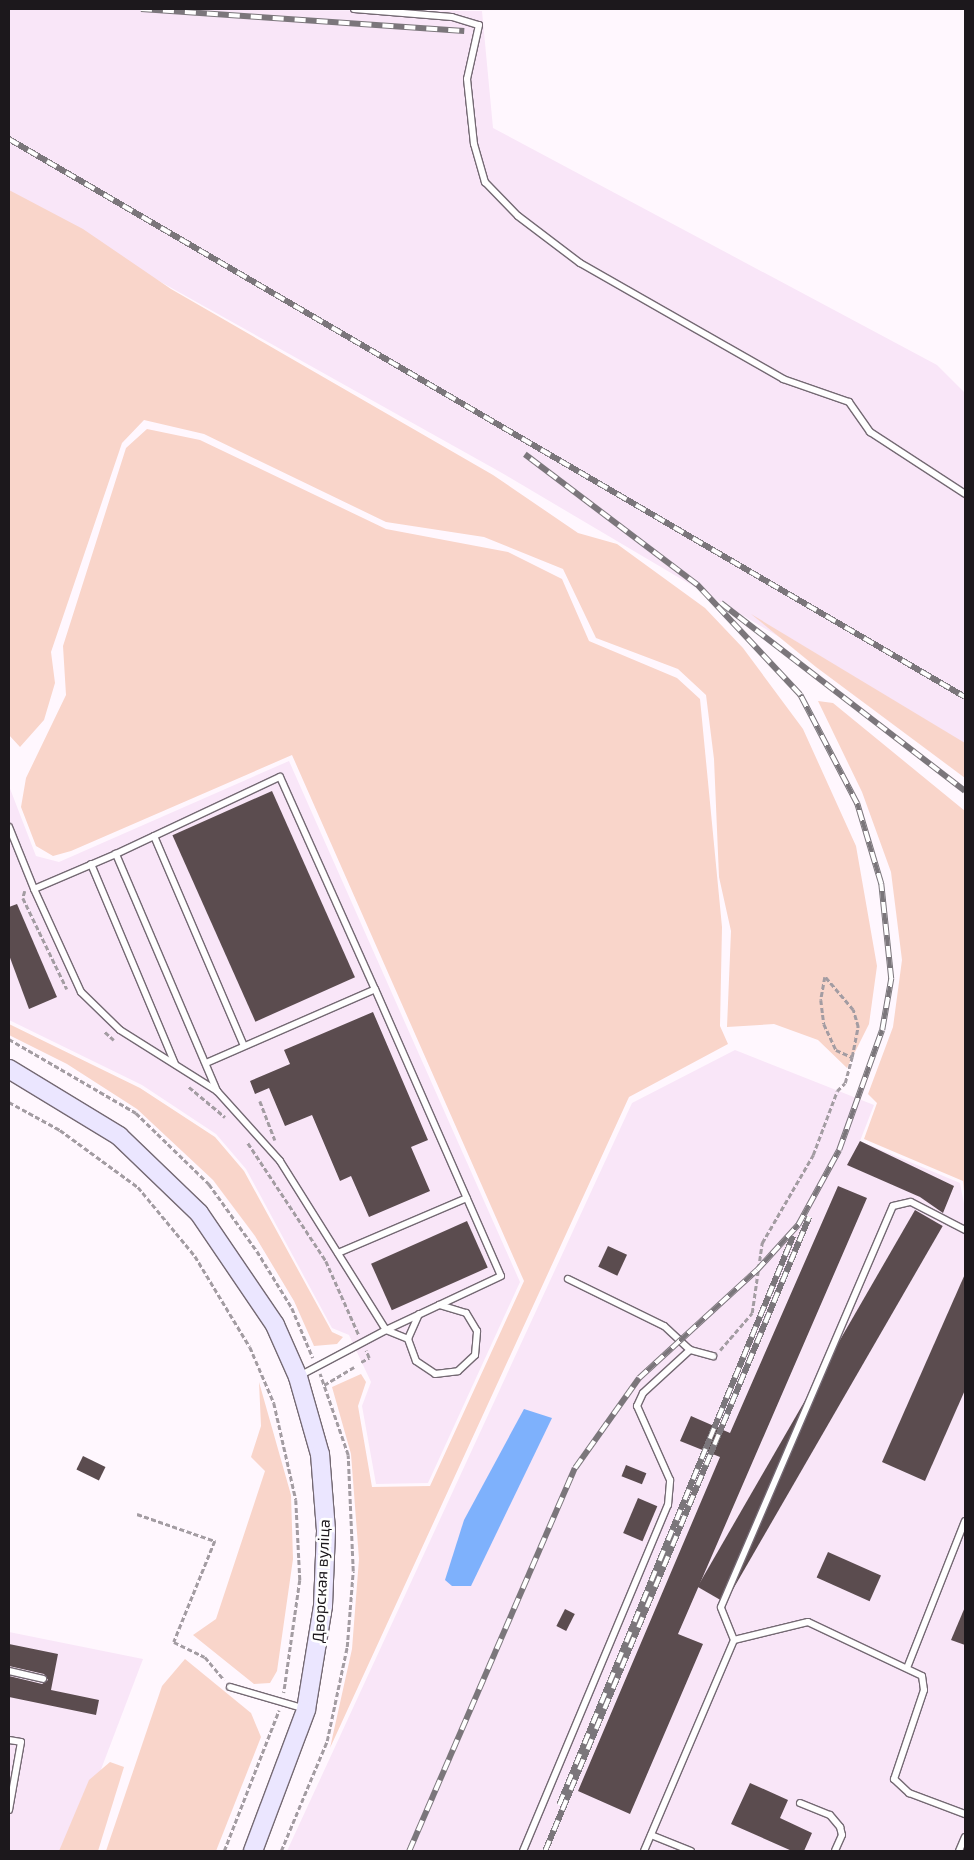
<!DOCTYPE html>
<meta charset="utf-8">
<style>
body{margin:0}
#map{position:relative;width:974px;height:1860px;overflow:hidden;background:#fff7fe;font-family:"Exo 2",sans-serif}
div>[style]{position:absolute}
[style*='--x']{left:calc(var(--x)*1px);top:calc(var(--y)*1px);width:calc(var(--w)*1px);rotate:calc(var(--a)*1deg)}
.built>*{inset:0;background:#f9e6f8}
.green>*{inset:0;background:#f9d5ca}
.water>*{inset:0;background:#7eb1fc}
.building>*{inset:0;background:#5b4c4f;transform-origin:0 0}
.path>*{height:2.5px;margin-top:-1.25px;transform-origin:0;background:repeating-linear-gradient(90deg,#a39ca2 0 5px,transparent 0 7.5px)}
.roads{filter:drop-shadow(1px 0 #746973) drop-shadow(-1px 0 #746973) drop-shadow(0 1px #746973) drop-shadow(0 -1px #746973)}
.lane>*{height:6px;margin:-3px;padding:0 3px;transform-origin:3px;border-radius:3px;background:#fff}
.secondary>*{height:18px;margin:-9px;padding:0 9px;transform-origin:9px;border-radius:9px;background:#ebe6ff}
.rail>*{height:5.5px;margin-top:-2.75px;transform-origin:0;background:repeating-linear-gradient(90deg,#fff 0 11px,#7b767b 0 22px);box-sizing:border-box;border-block:1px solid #7b767b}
span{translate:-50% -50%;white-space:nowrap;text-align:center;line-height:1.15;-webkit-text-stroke:5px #fff;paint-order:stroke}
.street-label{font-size:16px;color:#1c181c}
.frame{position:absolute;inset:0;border:10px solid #1c181c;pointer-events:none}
</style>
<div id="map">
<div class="built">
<div style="clip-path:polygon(9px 9px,482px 11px,493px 128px,937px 365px,965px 393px,965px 747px,502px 473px,9px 197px)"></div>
<div style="clip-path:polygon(289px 761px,520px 1282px,428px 1483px,376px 1484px,362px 1406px,371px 1382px,349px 1335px,332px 1328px,246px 1169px,216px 1134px,142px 1085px,9px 1020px,9px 786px,36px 856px,59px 862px)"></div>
<div style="clip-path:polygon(735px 1050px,874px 1105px,860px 1141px,960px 1183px,965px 1209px,965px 1851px,287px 1851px,632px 1103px)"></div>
<div style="clip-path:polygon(9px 1632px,143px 1659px,70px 1851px,9px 1851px)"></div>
</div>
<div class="green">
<div style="clip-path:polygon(9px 190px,83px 229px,171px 289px,493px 475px,578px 533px,617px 544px,705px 608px,743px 648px,803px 729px,856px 846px,877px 966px,869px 1024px,847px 1068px,818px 1040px,774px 1024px,727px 1027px,731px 931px,719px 877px,714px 759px,706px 695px,678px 669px,596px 638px,563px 569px,484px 537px,386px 522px,204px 434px,144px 420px,122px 443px,51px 652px,55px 683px,44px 720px,20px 747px,9px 735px)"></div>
<div style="clip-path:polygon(147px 429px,200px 440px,386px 529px,508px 552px,562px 579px,589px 641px,677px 678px,700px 699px,722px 927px,720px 1026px,728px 1044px,629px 1097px,330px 1748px,352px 1649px,359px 1559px,351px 1454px,332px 1387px,361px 1374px,366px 1382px,358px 1406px,372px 1487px,430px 1486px,524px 1281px,292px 755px,71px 851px,53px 856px,36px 846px,21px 807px,26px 778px,66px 695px,63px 646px,126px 448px)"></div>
<div style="clip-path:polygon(751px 614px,965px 743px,965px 778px,816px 667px)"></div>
<div style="clip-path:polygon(818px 701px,833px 703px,965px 811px,965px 1202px,963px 1181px,864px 1139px,877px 1103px,868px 1094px,893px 1027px,902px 960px,891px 872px,862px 792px)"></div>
<div style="clip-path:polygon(9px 1024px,140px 1088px,215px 1137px,244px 1171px,332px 1332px,343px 1337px,337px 1344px,314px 1346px,294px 1301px,255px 1236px,213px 1180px,137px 1109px,67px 1064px,9px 1035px)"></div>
<div style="clip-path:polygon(259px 1382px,291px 1495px,293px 1559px,277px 1671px,270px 1683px,254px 1684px,193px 1635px,216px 1619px,265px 1471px,251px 1457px,261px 1426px)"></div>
<div style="clip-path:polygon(185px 1659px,251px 1713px,261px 1737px,216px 1851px,106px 1851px,162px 1686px)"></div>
<div style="clip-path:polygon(110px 1762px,124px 1767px,98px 1851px,59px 1851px,89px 1780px)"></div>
</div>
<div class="water">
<div style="clip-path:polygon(524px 1409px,552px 1418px,471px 1586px,452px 1586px,445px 1580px,464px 1520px)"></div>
</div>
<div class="building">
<div style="left:272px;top:791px;width:204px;height:109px;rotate:66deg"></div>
<div style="clip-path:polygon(17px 904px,57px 997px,29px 1009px,9px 955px,9px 907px)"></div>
<div style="clip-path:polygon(373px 1012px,428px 1140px,411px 1147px,430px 1191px,369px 1217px,351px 1176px,340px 1181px,312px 1115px,285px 1126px,269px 1088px,255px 1094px,250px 1081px,290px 1064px,284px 1050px)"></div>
<div style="clip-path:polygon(860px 1141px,954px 1186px,943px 1213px,920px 1197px,847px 1165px)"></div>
<div style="clip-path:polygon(838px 1186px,867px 1198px,678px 1634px,703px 1644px,630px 1814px,578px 1791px,720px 1457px,680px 1441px,691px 1416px,730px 1433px)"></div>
<div style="left:915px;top:1210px;width:32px;height:435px;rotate:30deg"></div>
<div style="left:467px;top:1221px;width:51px;height:105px;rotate:66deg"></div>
<div style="left:608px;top:1246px;width:21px;height:23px;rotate:25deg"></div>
<div style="clip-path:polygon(965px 1274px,965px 1390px,925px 1481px,882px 1462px)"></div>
<div style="left:83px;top:1456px;width:25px;height:15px;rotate:26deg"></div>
<div style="left:626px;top:1465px;width:22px;height:12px;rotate:22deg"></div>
<div style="left:638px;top:1498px;width:21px;height:38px;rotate:23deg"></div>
<div style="left:828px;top:1552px;width:58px;height:28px;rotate:24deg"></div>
<div style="clip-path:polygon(965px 1607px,965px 1645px,951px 1640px)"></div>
<div style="left:565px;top:1609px;width:11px;height:19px;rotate:27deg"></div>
<div style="clip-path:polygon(9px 1644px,58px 1654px,51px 1690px,99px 1700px,96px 1715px,9px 1697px,9px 1676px,42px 1684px,48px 1680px,44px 1674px,9px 1666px)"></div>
<div style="clip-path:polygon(750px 1783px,788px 1800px,780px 1818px,812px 1833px,804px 1851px,792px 1851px,731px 1824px)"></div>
</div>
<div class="path">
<div style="--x:25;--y:891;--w:7;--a:106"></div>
<div style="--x:23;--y:898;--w:101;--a:64.2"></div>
<div style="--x:105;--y:1032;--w:12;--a:42"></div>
<div style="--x:9;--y:1039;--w:147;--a:30.2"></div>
<div style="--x:136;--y:1113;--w:102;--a:44.2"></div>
<div style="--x:209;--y:1184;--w:82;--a:54.4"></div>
<div style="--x:257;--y:1251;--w:67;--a:58.4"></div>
<div style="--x:292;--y:1308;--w:54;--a:67.2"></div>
<div style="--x:189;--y:1087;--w:47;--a:39.8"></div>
<div style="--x:260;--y:1101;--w:42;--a:69"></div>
<div style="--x:9;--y:1102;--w:58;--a:28.8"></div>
<div style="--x:60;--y:1130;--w:97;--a:36.2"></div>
<div style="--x:138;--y:1187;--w:89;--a:50.4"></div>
<div style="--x:195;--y:1256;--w:106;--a:58.9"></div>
<div style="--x:250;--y:1347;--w:61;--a:66.8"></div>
<div style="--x:274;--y:1403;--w:99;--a:77.2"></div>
<div style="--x:296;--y:1500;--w:80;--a:87.1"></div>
<div style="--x:300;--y:1580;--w:114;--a:98.1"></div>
<div style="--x:248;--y:1143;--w:141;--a:56.5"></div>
<div style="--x:326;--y:1261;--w:81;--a:66"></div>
<div style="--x:720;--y:1350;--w:49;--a:-49.1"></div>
<div style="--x:752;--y:1313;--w:71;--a:-81.9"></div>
<div style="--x:762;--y:1243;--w:102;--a:-59.9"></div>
<div style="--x:813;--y:1155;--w:68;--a:-69.4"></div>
<div style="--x:837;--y:1091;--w:11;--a:-45"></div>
<div style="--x:845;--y:1083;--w:27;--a:-75"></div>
<div style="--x:852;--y:1057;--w:31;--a:-79"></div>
<div style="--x:858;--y:1027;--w:18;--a:-106"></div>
<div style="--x:853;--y:1010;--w:43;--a:-130.3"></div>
<div style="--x:825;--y:977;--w:23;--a:100"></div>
<div style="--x:821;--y:1000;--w:24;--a:83"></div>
<div style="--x:824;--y:1024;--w:29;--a:65"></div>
<div style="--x:836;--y:1050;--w:17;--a:24"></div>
<div style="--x:361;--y:1362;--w:9;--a:-27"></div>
<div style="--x:369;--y:1358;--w:8;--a:-113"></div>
<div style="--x:324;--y:1385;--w:35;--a:-31"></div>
<div style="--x:137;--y:1514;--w:83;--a:19.1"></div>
<div style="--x:215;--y:1541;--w:109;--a:112.1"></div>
<div style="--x:174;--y:1642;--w:34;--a:26"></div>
<div style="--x:205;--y:1657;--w:30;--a:50"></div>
<div style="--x:224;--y:1851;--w:151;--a:-68.7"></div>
<div style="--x:281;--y:1851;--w:119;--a:-67.3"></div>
<div style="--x:327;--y:1741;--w:96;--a:-78"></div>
<div style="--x:347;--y:1647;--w:76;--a:-85.5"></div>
<div style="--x:353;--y:1571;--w:116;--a:-92.5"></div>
<div style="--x:348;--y:1455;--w:86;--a:-109.1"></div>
</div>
<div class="roads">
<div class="lane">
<div style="--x:354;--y:9;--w:98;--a:4.7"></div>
<div style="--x:452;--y:17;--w:28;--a:17"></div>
<div style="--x:479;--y:25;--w:55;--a:102.5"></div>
<div style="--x:467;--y:79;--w:65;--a:83.9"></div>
<div style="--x:474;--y:144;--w:40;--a:74"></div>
<div style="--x:485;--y:182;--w:47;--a:45.9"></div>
<div style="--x:518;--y:216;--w:78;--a:37.2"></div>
<div style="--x:580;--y:263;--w:234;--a:29.7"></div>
<div style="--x:783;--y:379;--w:70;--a:19.2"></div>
<div style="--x:849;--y:402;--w:37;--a:55"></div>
<div style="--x:870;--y:432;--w:113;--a:33.1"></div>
<div style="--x:9;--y:827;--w:67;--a:68"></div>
<div style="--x:154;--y:836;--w:228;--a:66.8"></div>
<div style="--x:116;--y:854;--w:181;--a:-25.2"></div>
<div style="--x:280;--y:777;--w:232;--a:65.9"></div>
<div style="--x:91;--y:864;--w:217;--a:67.2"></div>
<div style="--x:206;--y:1063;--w:184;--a:-23.6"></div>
<div style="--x:375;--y:989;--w:313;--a:66.3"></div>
<div style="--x:501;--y:1276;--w:127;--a:154.8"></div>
<div style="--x:217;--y:1091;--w:258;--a:-113.1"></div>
<div style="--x:116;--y:854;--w:89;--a:156.9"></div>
<div style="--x:34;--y:889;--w:113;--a:65.5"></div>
<div style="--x:81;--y:992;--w:54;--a:44.3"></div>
<div style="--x:120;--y:1030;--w:115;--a:32.2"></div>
<div style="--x:217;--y:1091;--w:94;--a:48"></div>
<div style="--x:280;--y:1161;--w:199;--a:57.9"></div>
<div style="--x:386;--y:1330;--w:98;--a:152.1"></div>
<div style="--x:338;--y:1253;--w:140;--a:-23.1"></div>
<div style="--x:419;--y:1314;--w:27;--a:114"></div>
<div style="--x:408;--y:1339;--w:23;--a:70"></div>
<div style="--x:416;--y:1361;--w:23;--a:34"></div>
<div style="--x:435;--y:1374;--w:23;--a:-7"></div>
<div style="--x:458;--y:1371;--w:23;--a:-43"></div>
<div style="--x:475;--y:1355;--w:24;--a:-85"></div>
<div style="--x:477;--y:1331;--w:21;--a:-121"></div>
<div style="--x:466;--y:1313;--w:28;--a:-163"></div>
<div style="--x:386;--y:1330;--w:24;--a:22"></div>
<div style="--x:690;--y:1350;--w:24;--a:15"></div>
<div style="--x:734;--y:1640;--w:76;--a:-13.7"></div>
<div style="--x:808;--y:1622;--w:126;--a:25.3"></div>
<div style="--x:922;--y:1676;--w:14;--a:82"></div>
<div style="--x:924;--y:1690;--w:94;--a:108.6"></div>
<div style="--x:894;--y:1779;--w:21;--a:43"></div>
<div style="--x:909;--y:1793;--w:60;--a:20.6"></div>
<div style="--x:907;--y:1668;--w:158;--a:-68.5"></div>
<div style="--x:9;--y:1671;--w:35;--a:13"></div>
<div style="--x:230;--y:1687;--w:78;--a:16.3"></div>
<div style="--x:9;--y:1740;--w:12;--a:9"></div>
<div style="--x:21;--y:1742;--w:69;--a:100"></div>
<div style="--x:800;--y:1803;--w:32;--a:22"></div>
<div style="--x:830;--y:1815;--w:16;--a:50"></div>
<div style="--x:840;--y:1827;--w:8;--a:76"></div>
<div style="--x:842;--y:1835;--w:17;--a:114"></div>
<div style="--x:651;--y:1835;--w:43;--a:21.8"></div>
<div style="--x:523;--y:1851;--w:375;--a:-67.3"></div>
<div style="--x:668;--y:1505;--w:25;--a:-85"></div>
<div style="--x:670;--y:1480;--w:81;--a:-114"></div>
<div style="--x:637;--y:1406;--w:14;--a:-65"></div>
<div style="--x:643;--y:1393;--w:64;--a:-42.5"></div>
<div style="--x:690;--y:1350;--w:35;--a:-137"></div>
<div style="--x:664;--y:1326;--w:107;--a:-153.9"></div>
<div style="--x:644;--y:1851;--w:229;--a:-66.9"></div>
<div style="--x:734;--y:1640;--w:35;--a:-112"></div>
<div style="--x:721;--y:1607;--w:436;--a:-66.8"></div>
<div style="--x:893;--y:1206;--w:18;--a:-13"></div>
<div style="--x:911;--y:1202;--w:61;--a:27.4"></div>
<div style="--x:959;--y:1851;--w:15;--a:-67"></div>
</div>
<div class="secondary">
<div style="--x:9;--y:1069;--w:129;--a:31.3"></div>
<div style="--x:119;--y:1136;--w:111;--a:43.9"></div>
<div style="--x:199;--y:1213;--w:135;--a:55.8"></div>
<div style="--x:275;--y:1325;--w:57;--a:66.1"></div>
<div style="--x:298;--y:1377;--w:80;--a:74.1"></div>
<div style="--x:320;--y:1454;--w:77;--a:85.5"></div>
<div style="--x:326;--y:1531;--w:75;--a:92.3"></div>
<div style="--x:323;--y:1606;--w:105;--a:99.3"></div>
<div style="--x:306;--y:1710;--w:151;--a:110.6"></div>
</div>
</div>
<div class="rail">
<div style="--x:141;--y:9;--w:324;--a:3.9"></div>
<div style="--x:9;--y:139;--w:1107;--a:30.27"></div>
<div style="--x:721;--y:603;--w:308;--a:37.6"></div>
<div style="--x:559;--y:1805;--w:615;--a:-67.65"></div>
<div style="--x:409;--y:1851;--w:417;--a:-66.6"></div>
<div style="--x:575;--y:1468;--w:110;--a:-54.6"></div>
<div style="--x:639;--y:1378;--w:160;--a:-42.5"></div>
<div style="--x:757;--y:1270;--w:61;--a:-47.7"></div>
<div style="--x:798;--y:1225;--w:85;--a:-61.3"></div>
<div style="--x:839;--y:1150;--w:127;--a:-70.3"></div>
<div style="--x:882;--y:1030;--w:52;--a:-80"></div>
<div style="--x:891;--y:979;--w:96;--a:-96"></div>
<div style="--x:881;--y:884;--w:84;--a:-106.7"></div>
<div style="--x:857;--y:804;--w:123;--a:-117.6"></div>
<div style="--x:800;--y:695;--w:151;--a:-133.1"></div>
<div style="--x:697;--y:585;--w:216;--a:-142.9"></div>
<div style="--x:545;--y:1851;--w:687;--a:-67.39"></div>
</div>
<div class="street-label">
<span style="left:321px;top:1581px;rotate:-87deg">Дворская вуліца</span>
</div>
<div class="frame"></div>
</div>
